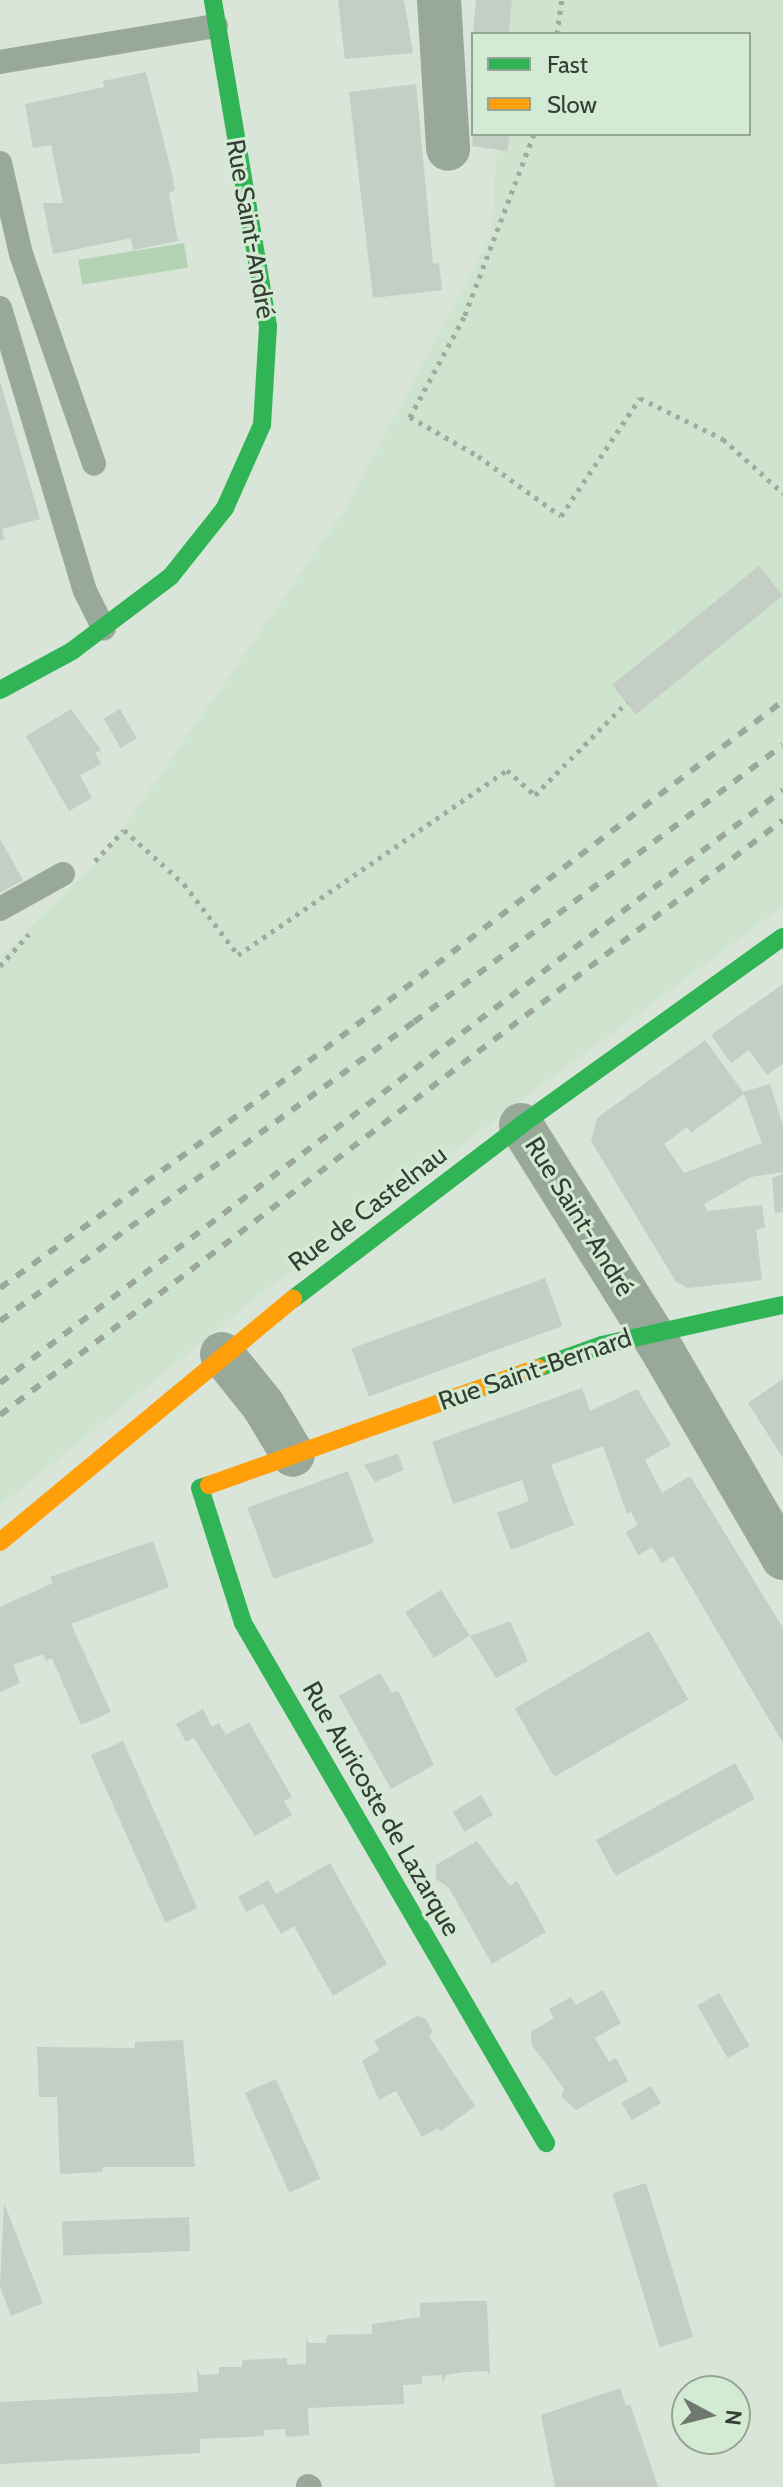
<!DOCTYPE html>
<meta charset="utf-8">
<style>
body{margin:0}
#map{position:relative;width:783px;height:2487px;overflow:hidden;background:#d8e5d8;font-family:Cabin,sans-serif}
div>[style]{position:absolute}
[style*='--x']{left:calc(var(--x)*1px);top:calc(var(--y)*1px);width:calc(var(--w)*1px);rotate:calc(var(--a)*1deg)}
.built>*{inset:0;background:#cee4cf}
.green>*{inset:0;background:#b4d3b5;transform-origin:0 0}
.building>*{inset:0;background:#c4cec4;transform-origin:0 0}
.path>*{height:5px;margin-top:-2.5px;transform-origin:0;background:repeating-linear-gradient(90deg,#a0aba0 0 4px,transparent 0 10px)}
.lane>*{height:24px;margin:-12px;padding:0 12px;transform-origin:12px;border-radius:12px;background:#98a899}
.street>*{height:44px;margin:-22px;padding:0 22px;transform-origin:22px;border-radius:22px;background:#98a899}
.fast>*{height:18px;margin:-9px;padding:0 9px;transform-origin:9px;border-radius:9px;background:#30b455}
.slow>*{height:18px;margin:-9px;padding:0 9px;transform-origin:9px;border-radius:9px;background:#ff9f0a}
.rail>*{height:6px;margin-top:-3px;transform-origin:0;background:repeating-linear-gradient(90deg,#9ca89c 0 10px,transparent 0 20px)}
span{translate:-50% -50%;white-space:nowrap;text-align:center;line-height:1.15;-webkit-text-stroke:6px #d3ead3;paint-order:stroke}
.street-label{font-size:26px;color:#353e35}
.legend{position:absolute;left:471px;top:32px;width:280px;height:104px;box-sizing:border-box;background:#d3ead3;border:2px solid #94a594;margin:0;padding:10px 14px;list-style:none;font-size:24px;color:#353e35}
.legend li{display:flex;align-items:center;gap:16px;height:40px}
.legend b{width:40px;border:2px solid #94a594}
.north{position:absolute;left:671px;top:2375px;width:80px;height:80px;box-sizing:border-box;background:#d3ead3;border:2px solid #94a594;border-radius:50%;rotate:97deg;font-size:22px;font-weight:700;line-height:32px;text-align:center;color:#353e35}
.north::after{content:'';display:block;margin:auto;width:28px;height:36px;background:#6e786e;clip-path:polygon(50% 0,100% 100%,50% 72%,0 100%)}
</style>
<div id="map">
<div class="built">
<div style="clip-path:polygon(508px 0,783px 0,783px 906px,257px 1297px,0 1506px,0 957px,108px 850px,344px 511px,491px 236px,498px 134px,749px 134px,749px 34px,506px 34px)"></div>
</div>
<div class="green">
<div style="left:184px;top:243px;width:25px;height:107px;rotate:81deg"></div>
</div>
<div class="building">
<div style="clip-path:polygon(338px 0,404px 0,413px 53px,345px 59px)"></div>
<div style="clip-path:polygon(476px 0,512px 0,509px 34px,473px 34px)"></div>
<div style="clip-path:polygon(146px 72px,172px 174px,175px 190px,169px 193px,178px 241px,133px 250px,131px 238px,53px 254px,43px 203px,63px 203px,51px 145px,33px 148px,25px 104px,104px 87px,103px 81px)"></div>
<div style="clip-path:polygon(416px 84px,433px 264px,439px 263px,442px 290px,373px 298px,349px 92px)"></div>
<div style="clip-path:polygon(473px 134px,510px 134px,507px 151px,472px 146px)"></div>
<div style="clip-path:polygon(0 381px,40px 519px,2px 529px,5px 539px,0 541px)"></div>
<div style="left:759px;top:566px;width:38px;height:189px;rotate:51deg"></div>
<div style="clip-path:polygon(71px 709px,101px 750px,95px 753px,101px 764px,80px 775px,92px 798px,69px 811px,26px 736px)"></div>
<div style="left:120px;top:709px;width:34px;height:19px;rotate:60deg"></div>
<div style="clip-path:polygon(0 839px,23px 880px,0 893px)"></div>
<div style="clip-path:polygon(783px 984px,783px 1064px,767px 1075px,749px 1050px,731px 1063px,711px 1035px)"></div>
<div style="clip-path:polygon(evenodd,705px 1040px,743px 1092px,770px 1084px,783px 1126px,783px 1172px,751px 1177px,704px 1204px,707px 1211px,762px 1205px,765px 1228px,756px 1229px,762px 1280px,688px 1288px,676px 1282px,591px 1141px,597px 1118px,705px 1040px,744px 1094px,762px 1143px,684px 1173px,664px 1144px,687px 1127px,691px 1133px,744px 1094px)"></div>
<div style="clip-path:polygon(783px 1174px,783px 1212px,775px 1213px,772px 1178px)"></div>
<div style="left:545px;top:1278px;width:51px;height:206px;rotate:70deg"></div>
<div style="clip-path:polygon(783px 1379px,783px 1458px,748px 1403px)"></div>
<div style="clip-path:polygon(582px 1388px,590px 1411px,637px 1389px,671px 1445px,645px 1460px,662px 1493px,690px 1476px,783px 1628px,783px 1743px,673px 1556px,662px 1563px,652px 1547px,638px 1555px,626px 1532px,638px 1525px,631px 1512px,627px 1514px,603px 1446px,551px 1465px,574px 1525px,511px 1550px,497px 1513px,529px 1501px,522px 1480px,453px 1504px,432px 1442px)"></div>
<div style="clip-path:polygon(398px 1454px,404px 1470px,375px 1482px,364px 1465px)"></div>
<div style="left:348px;top:1471px;width:76px;height:107px;rotate:70deg"></div>
<div style="clip-path:polygon(153px 1541px,169px 1587px,71px 1624px,111px 1712px,81px 1725px,52px 1658px,46px 1661px,43px 1654px,13px 1665px,20px 1683px,0 1692px,0 1607px,53px 1583px,50px 1577px)"></div>
<div style="left:441px;top:1590px;width:54px;height:42px;rotate:58deg"></div>
<div style="clip-path:polygon(510px 1621px,528px 1661px,496px 1678px,470px 1636px)"></div>
<div style="left:649px;top:1631px;width:79px;height:155px;rotate:60deg"></div>
<div style="clip-path:polygon(380px 1673px,392px 1693px,398px 1690px,434px 1765px,391px 1789px,339px 1696px)"></div>
<div style="clip-path:polygon(203px 1709px,212px 1727px,219px 1723px,226px 1735px,249px 1722px,292px 1797px,284px 1801px,292px 1815px,255px 1836px,194px 1738px,186px 1742px,176px 1724px)"></div>
<div style="left:123px;top:1741px;width:183px;height:35px;rotate:66deg"></div>
<div style="left:735px;top:1763px;width:41px;height:159px;rotate:61deg"></div>
<div style="left:481px;top:1795px;width:23px;height:33px;rotate:59deg"></div>
<div style="clip-path:polygon(477px 1841px,510px 1886px,517px 1881px,546px 1932px,492px 1964px,449px 1888px,436px 1879px,436px 1865px)"></div>
<div style="clip-path:polygon(330px 1863px,387px 1964px,333px 1996px,294px 1926px,281px 1934px,263px 1903px,246px 1912px,238px 1897px,268px 1880px,276px 1894px)"></div>
<div style="clip-path:polygon(603px 1990px,621px 2023px,595px 2038px,609px 2062px,616px 2058px,628px 2081px,576px 2110px,561px 2096px,564px 2089px,532px 2045px,531px 2032px,554px 2018px,549px 2009px,571px 1997px,576px 2005px)"></div>
<div style="left:719px;top:1993px;width:61px;height:25px;rotate:60deg"></div>
<div style="clip-path:polygon(417px 2016px,425px 2018px,433px 2032px,429px 2036px,475px 2106px,440px 2132px,438px 2128px,422px 2137px,396px 2091px,379px 2100px,362px 2061px,380px 2050px,374px 2041px)"></div>
<div style="clip-path:polygon(183px 2040px,195px 2167px,103px 2167px,102px 2172px,60px 2174px,57px 2097px,39px 2097px,37px 2047px,135px 2048px,135px 2042px)"></div>
<div style="left:276px;top:2079px;width:109px;height:34px;rotate:66deg"></div>
<div style="left:651px;top:2086px;width:20px;height:34px;rotate:60deg"></div>
<div style="left:646px;top:2183px;width:161px;height:35px;rotate:73deg"></div>
<div style="clip-path:polygon(4px 2203px,43px 2303px,11px 2316px,0 2287px)"></div>
<div style="left:189px;top:2217px;width:34px;height:127px;rotate:88deg"></div>
<div style="clip-path:polygon(464px 2301px,487px 2301px,490px 2376px,487px 2371px,465px 2372px,446px 2375px,443px 2383px,442px 2375px,422px 2376px,422px 2384px,403px 2385px,404px 2404px,308px 2408px,309px 2435px,286px 2437px,285px 2429px,264px 2430px,264px 2436px,200px 2439px,200px 2453px,0 2464px,0 2402px,198px 2392px,197px 2368px,200px 2375px,219px 2374px,219px 2367px,242px 2367px,242px 2360px,287px 2358px,287px 2365px,306px 2364px,306px 2335px,308px 2343px,326px 2343px,327px 2335px,372px 2334px,372px 2324px,420px 2317px,420px 2303px)"></div>
<div style="clip-path:polygon(620px 2388px,626px 2406px,630px 2404px,658px 2487px,555px 2487px,541px 2415px)"></div>
</div>
<div class="path">
<div style="--x:557;--y:34;--w:34;--a:-82"></div>
<div style="--x:534;--y:134;--w:196;--a:110.9"></div>
<div style="--x:464;--y:317;--w:114;--a:118.4"></div>
<div style="--x:410;--y:417;--w:78;--a:29.8"></div>
<div style="--x:478;--y:456;--w:102;--a:35.9"></div>
<div style="--x:561;--y:516;--w:142;--a:-56.2"></div>
<div style="--x:640;--y:398;--w:93;--a:26.3"></div>
<div style="--x:723;--y:439;--w:81;--a:42"></div>
<div style="--x:95;--y:861;--w:42;--a:-46.9"></div>
<div style="--x:124;--y:830;--w:81;--a:42"></div>
<div style="--x:184;--y:884;--w:89;--a:52.7"></div>
<div style="--x:238;--y:955;--w:326;--a:-34.5"></div>
<div style="--x:507;--y:770;--w:38;--a:42"></div>
<div style="--x:535;--y:795;--w:131;--a:-45.3"></div>
<div style="--x:0;--y:966;--w:43;--a:-47.8"></div>
</div>
<div class="lane">
<div style="--x:0;--y:62;--w:219;--a:-9.5"></div>
<div style="--x:0;--y:163;--w:93;--a:77"></div>
<div style="--x:21;--y:254;--w:222;--a:70.8"></div>
<div style="--x:0;--y:308;--w:295;--a:73.3"></div>
<div style="--x:85;--y:591;--w:42;--a:63.4"></div>
<div style="--x:0;--y:909;--w:72;--a:-29.1"></div>
<div style="--x:308;--y:2486;--w:2;--a:27"></div>
</div>
<div class="street">
<div style="--x:439;--y:0;--w:149;--a:86.5"></div>
<div style="--x:521;--y:1125;--w:271;--a:57.9"></div>
<div style="--x:665;--y:1355;--w:235;--a:59.8"></div>
<div style="--x:222;--y:1354;--w:65;--a:51.2"></div>
<div style="--x:263;--y:1405;--w:58;--a:59"></div>
</div>
<div class="fast">
<div style="--x:0;--y:690;--w:82;--a:-28.4"></div>
<div style="--x:72;--y:651;--w:124;--a:-37.1"></div>
<div style="--x:171;--y:576;--w:87;--a:-51.5"></div>
<div style="--x:225;--y:508;--w:91;--a:-66"></div>
<div style="--x:262;--y:425;--w:99;--a:-86.5"></div>
<div style="--x:268;--y:326;--w:331;--a:-99.6"></div>
<div style="--x:293;--y:1299;--w:287;--a:-37.3"></div>
<div style="--x:521;--y:1125;--w:322;--a:-35.7"></div>
<div style="--x:538;--y:1368;--w:68;--a:-19.8"></div>
<div style="--x:602;--y:1345;--w:185;--a:-12.5"></div>
<div style="--x:209;--y:1485;--w:9;--a:162"></div>
<div style="--x:200;--y:1488;--w:142;--a:72.3"></div>
<div style="--x:243;--y:1623;--w:602;--a:59.77"></div>
</div>
<div class="slow">
<div style="--x:209;--y:1485;--w:349;--a:-19.6"></div>
<div style="--x:0;--y:1542;--w:381;--a:-39.7"></div>
</div>
<div class="rail">
<div style="--x:0;--y:1288;--w:263;--a:-35.9"></div>
<div style="--x:213;--y:1134;--w:716;--a:-37.22"></div>
<div style="--x:0;--y:1321;--w:511;--a:-35.84"></div>
<div style="--x:414;--y:1022;--w:461;--a:-36.9"></div>
<div style="--x:0;--y:1383;--w:982;--a:-37.14"></div>
<div style="--x:0;--y:1415;--w:983;--a:-37.23"></div>
</div>
<div class="street-label">
<span style="left:250px;top:229px;rotate:80deg">Rue Saint-André</span>
<span style="left:368px;top:1209px;rotate:-37deg">Rue de Castelnau</span>
<span style="left:579px;top:1217px;rotate:58deg">Rue Saint-André</span>
<span style="left:535px;top:1370px;rotate:-19deg">Rue Saint-Bernard</span>
<span style="left:381px;top:1809px;rotate:60deg">Rue Auricoste de Lazarque</span>
</div>
<ul class="legend">
<li><b style="height:10px;background:#30b455"></b>Fast</li>
<li><b style="height:10px;background:#ff9f0a"></b>Slow</li>
</ul>
<div class="north">N</div>
</div>
